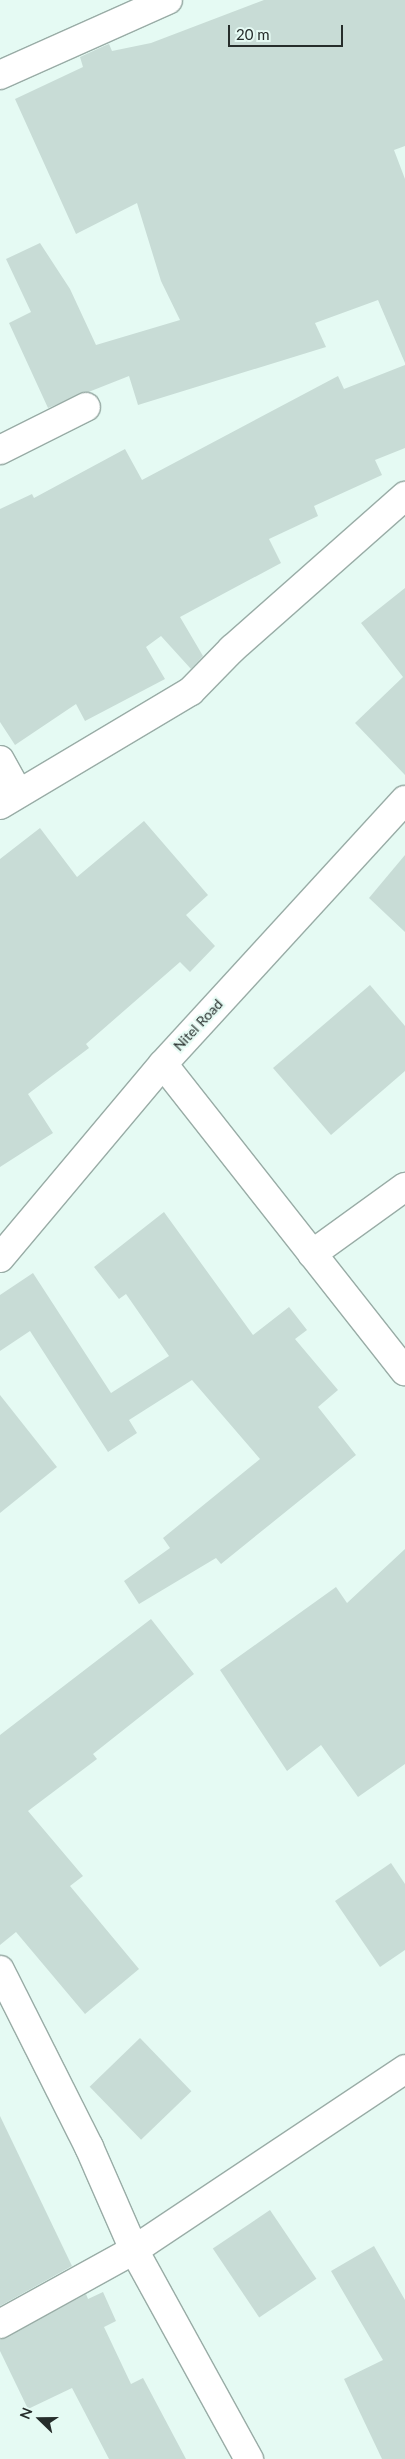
<!DOCTYPE html>
<style>
body{margin:0}
#map{position:relative;width:405px;height:2459px;overflow:hidden;background:#e5faf3;font-family:Lato,sans-serif}
div>[style]{position:absolute}
[style*='--x']{left:calc(var(--x)*1px);top:calc(var(--y)*1px);width:calc(var(--w)*1px);rotate:calc(var(--a)*1deg)}
.building>*{inset:0;background:#c8dcd6;transform-origin:0 0}
.roads{filter:drop-shadow(1px 0 #99aca6) drop-shadow(-1px 0 #99aca6) drop-shadow(0 1px #99aca6) drop-shadow(0 -1px #99aca6)}
.minor>*{height:28px;margin:-14px;padding:0 14px;transform-origin:14px;border-radius:14px;background:#fff}
span{translate:-50% -50%;white-space:nowrap;text-align:center;line-height:1.15;-webkit-text-stroke:4.5px #e5faf3;paint-order:stroke}
.street-label{font-size:14px;color:#262d2b}
.north{position:absolute;left:15px;top:2394px;width:50px;height:50px;-webkit-text-stroke:4px #e5faf3;paint-order:stroke;rotate:292deg;font-size:14px;font-weight:700;line-height:20px;text-align:center;color:#262d2b}
.north::after{content:'';display:block;margin:auto;width:18px;height:22px;background:#262d2b;clip-path:polygon(50% 0,100% 100%,50% 72%,0 100%)}
.scale{position:absolute;left:228px;top:25px;width:115px;height:22px;box-sizing:border-box;border:2px solid #262d2b;border-top:0;padding-left:6px;font-size:15px;line-height:18px;white-space:nowrap;color:#262d2b;-webkit-text-stroke:4px #e5faf3;paint-order:stroke}
</style>
<div id="map">
<div class="building">
<div style="clip-path:polygon(264px 0,405px 0,405px 146px,394px 150px,405px 179px,405px 363px,378px 300px,315px 323px,326px 347px,138px 405px,129px 376px,48px 408px,9px 323px,31px 312px,6px 259px,40px 243px,70px 289px,96px 345px,180px 320px,161px 281px,137px 203px,76px 234px,15px 99px,83px 67px,80px 57px,104px 46px,109px 44px,112px 51px,151px 43px)"></div>
<div style="clip-path:polygon(405px 365px,405px 448px,375px 460px,382px 475px,314px 506px,318px 516px,269px 539px,281px 563px,180px 617px,203px 656px,191px 669px,161px 636px,146px 647px,165px 679px,85px 721px,76px 704px,15px 745px,0 722px,0 509px,32px 494px,34px 498px,125px 449px,142px 480px,338px 376px,344px 389px)"></div>
<div style="clip-path:polygon(405px 588px,405px 775px,355px 723px,403px 677px,361px 623px)"></div>
<div style="clip-path:polygon(144px 821px,208px 895px,186px 915px,215px 946px,190px 972px,180px 962px,86px 1044px,89px 1048px,28px 1094px,53px 1133px,0 1167px,0 859px,40px 828px,77px 877px)"></div>
<div style="clip-path:polygon(405px 855px,405px 932px,369px 898px)"></div>
<div style="clip-path:polygon(370px 985px,405px 1026px,405px 1071px,331px 1135px,273px 1068px)"></div>
<div style="clip-path:polygon(164px 1212px,253px 1335px,289px 1307px,307px 1330px,295px 1339px,338px 1390px,318px 1407px,356px 1455px,221px 1564px,216px 1558px,139px 1604px,124px 1581px,170px 1548px,163px 1538px,260px 1459px,192px 1380px,129px 1420px,137px 1433px,108px 1452px,30px 1331px,0 1351px,0 1295px,33px 1273px,111px 1393px,169px 1356px,126px 1294px,119px 1299px,94px 1267px)"></div>
<div style="clip-path:polygon(0 1395px,57px 1467px,0 1513px)"></div>
<div style="clip-path:polygon(405px 1549px,405px 1764px,358px 1797px,321px 1745px,287px 1771px,220px 1670px,336px 1587px,347px 1603px)"></div>
<div style="clip-path:polygon(151px 1619px,194px 1674px,93px 1754px,97px 1759px,28px 1811px,83px 1876px,70px 1886px,139px 1969px,85px 2014px,16px 1932px,0 1945px,0 1735px)"></div>
<div style="clip-path:polygon(391px 1863px,405px 1884px,405px 1950px,380px 1967px,335px 1901px)"></div>
<div style="left:140px;top:2038px;width:74px;height:70px;rotate:46deg"></div>
<div style="clip-path:polygon(0 2116px,72px 2266px,0 2306px)"></div>
<div style="left:270px;top:2210px;width:83px;height:69px;rotate:56deg"></div>
<div style="clip-path:polygon(374px 2246px,405px 2300px,405px 2459px,382px 2459px,344px 2379px,383px 2360px,331px 2271px)"></div>
<div style="clip-path:polygon(103px 2292px,116px 2321px,104px 2327px,131px 2384px,143px 2378px,186px 2459px,109px 2459px,72px 2388px,28px 2409px,0 2351px,0 2340px,86px 2294px,88px 2299px)"></div>
</div>
<div class="roads">
<div class="minor">
<div style="--x:0;--y:75;--w:184;--a:-24.1"></div>
<div style="--x:0;--y:450;--w:96;--a:-26.6"></div>
<div style="--x:0;--y:760;--w:38;--a:61"></div>
<div style="--x:0;--y:805;--w:222;--a:-30.8"></div>
<div style="--x:191;--y:691;--w:59;--a:-45.7"></div>
<div style="--x:232;--y:649;--w:231;--a:-41.5"></div>
<div style="--x:163;--y:1064;--w:391;--a:51.8"></div>
<div style="--x:312;--y:1254;--w:115;--a:-35.8"></div>
<div style="--x:0;--y:1258;--w:253;--a:-50"></div>
<div style="--x:163;--y:1064;--w:358;--a:-47.5"></div>
<div style="--x:0;--y:1970;--w:198;--a:63.3"></div>
<div style="--x:89;--y:2147;--w:112;--a:66.4"></div>
<div style="--x:134;--y:2250;--w:239;--a:61.2"></div>
<div style="--x:0;--y:2324;--w:153;--a:-28.9"></div>
<div style="--x:134;--y:2250;--w:326;--a:-33.7"></div>
</div>
</div>
<div class="street-label">
<span style="left:198px;top:1025px;rotate:-47deg">Nitel Road</span>
</div>
<div class="north">N</div>
<div class="scale">20 m</div>
</div>
